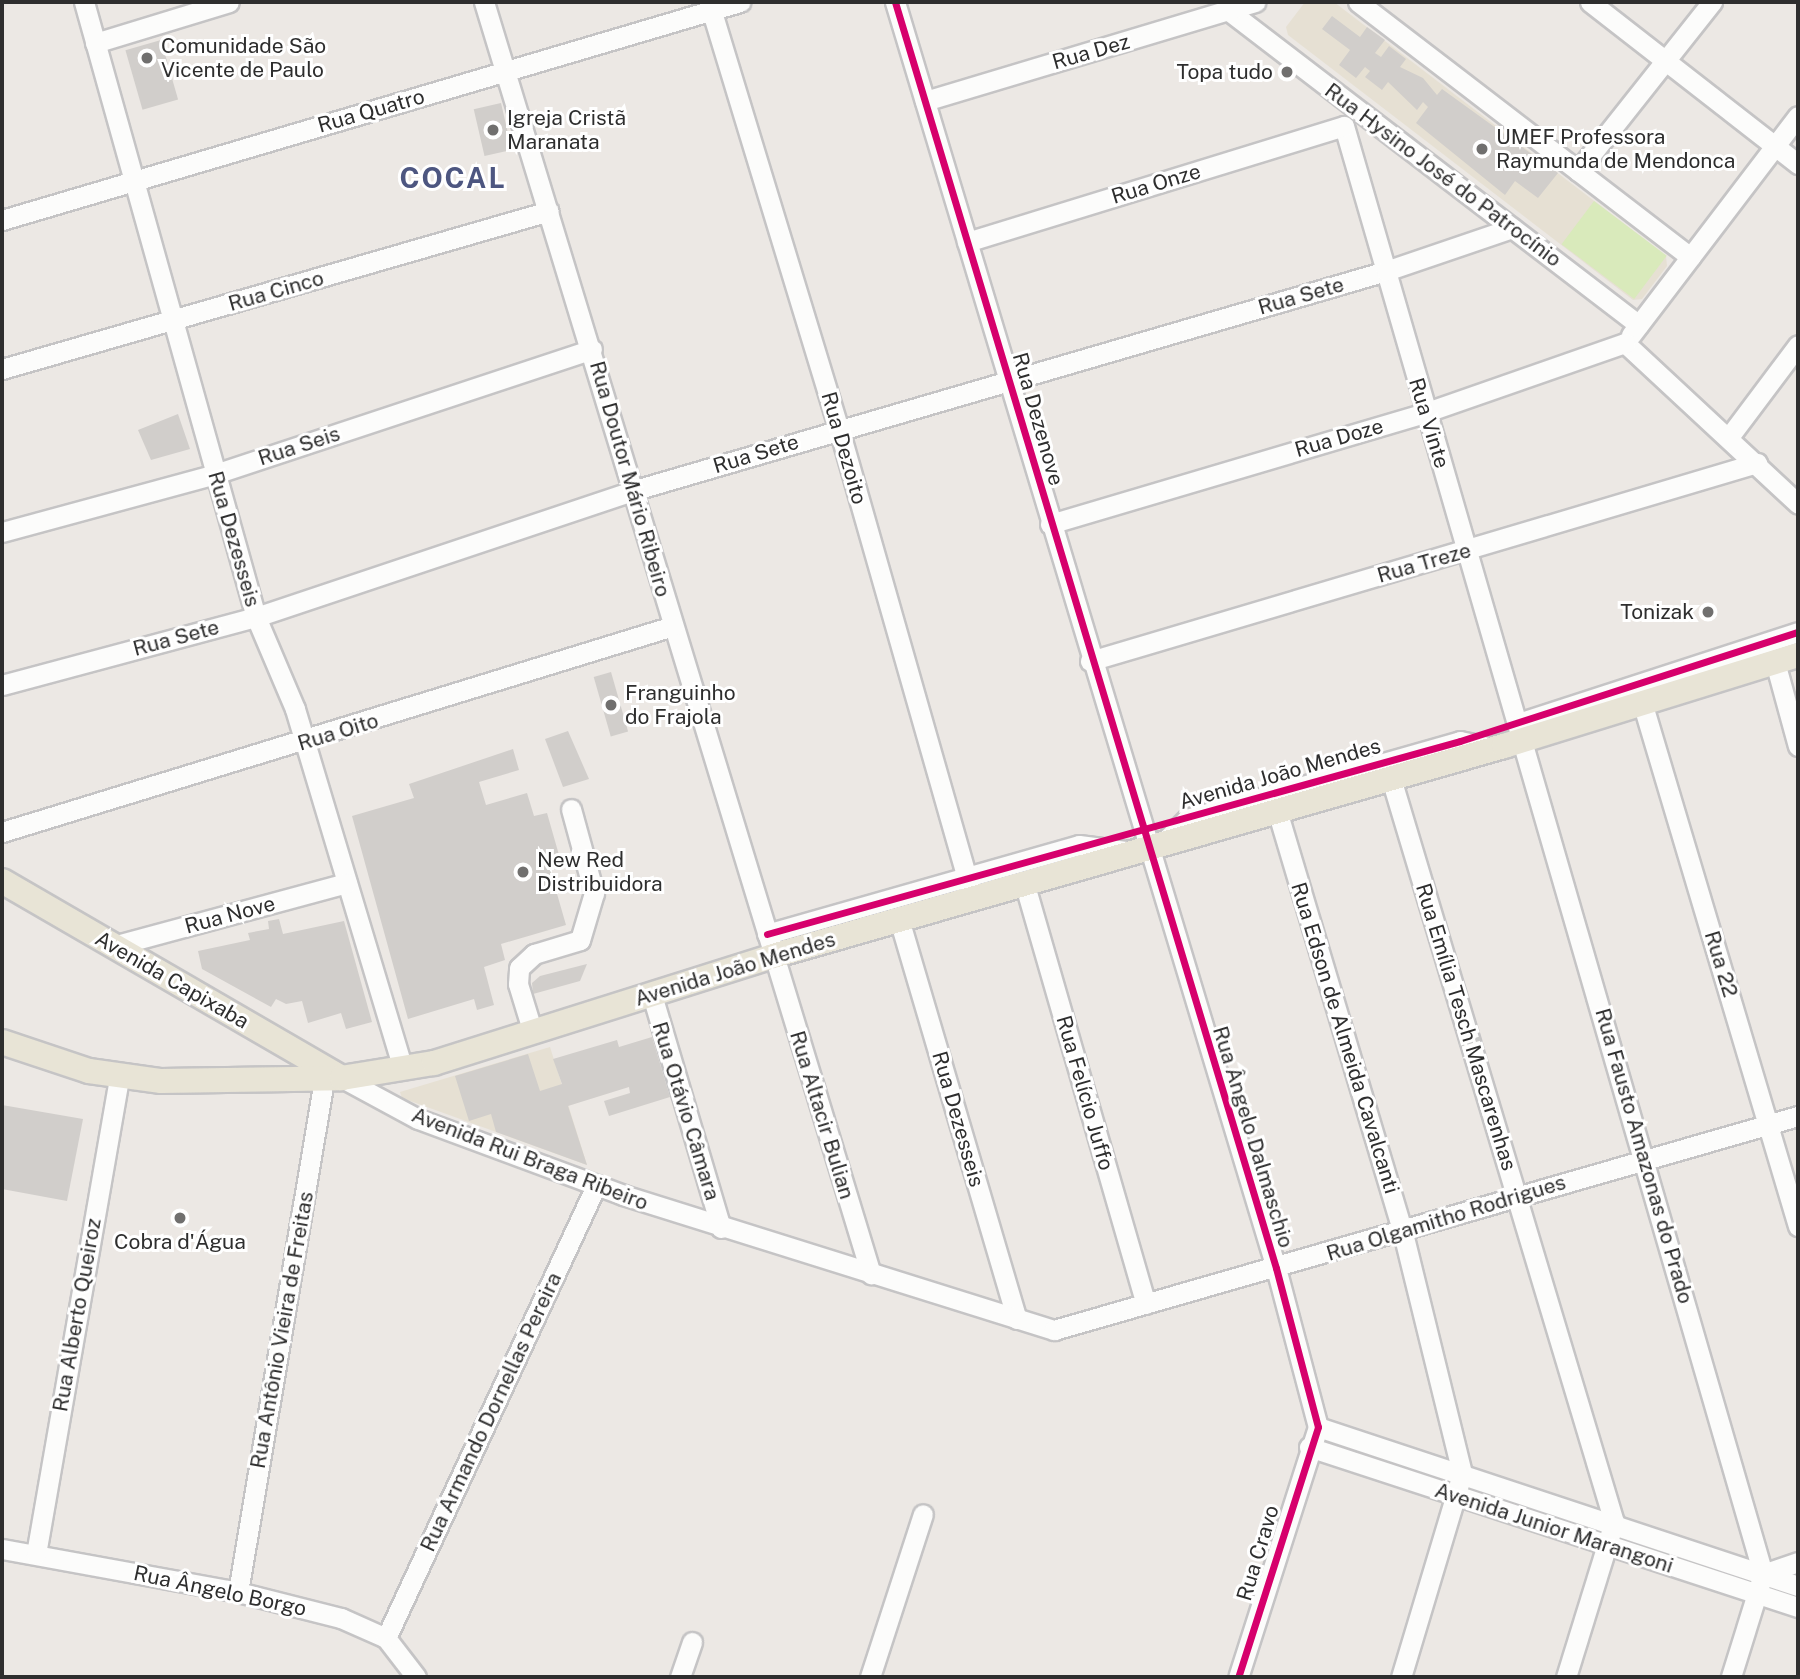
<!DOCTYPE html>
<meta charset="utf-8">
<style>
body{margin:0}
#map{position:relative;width:1800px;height:1679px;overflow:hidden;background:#ece8e4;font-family:"Public Sans",sans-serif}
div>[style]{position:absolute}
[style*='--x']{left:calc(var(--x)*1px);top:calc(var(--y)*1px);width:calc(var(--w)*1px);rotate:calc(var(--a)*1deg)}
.education>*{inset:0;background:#e6e0d3}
.pitch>*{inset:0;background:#d9eabb;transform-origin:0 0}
.building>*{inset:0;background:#d1cecb;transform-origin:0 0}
.roads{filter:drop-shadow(2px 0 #c5c4c5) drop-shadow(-2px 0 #c5c4c5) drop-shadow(0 2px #c5c4c5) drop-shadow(0 -2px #c5c4c5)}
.minor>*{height:19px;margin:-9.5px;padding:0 9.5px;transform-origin:9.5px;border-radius:9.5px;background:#fcfcfb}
.major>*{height:24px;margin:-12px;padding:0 12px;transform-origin:12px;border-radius:12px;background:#e8e4d6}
.path-bridge>*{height:3.5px;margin-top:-1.75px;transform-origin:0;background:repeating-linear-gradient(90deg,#c9c9c8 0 5px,transparent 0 8.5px)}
.cycleway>*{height:7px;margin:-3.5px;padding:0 3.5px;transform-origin:3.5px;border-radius:3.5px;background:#d6006c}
.dots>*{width:19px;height:19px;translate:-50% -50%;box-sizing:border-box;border:4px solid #fff;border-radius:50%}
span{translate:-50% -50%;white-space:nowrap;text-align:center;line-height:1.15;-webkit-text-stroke:6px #fff;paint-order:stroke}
.poi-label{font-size:21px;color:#2e2e2e}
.left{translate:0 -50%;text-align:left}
.right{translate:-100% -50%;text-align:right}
.street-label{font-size:21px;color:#2e2e2e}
.district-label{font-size:28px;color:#4d5680;font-weight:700;letter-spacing:2px}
.frame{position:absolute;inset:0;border:4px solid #2e2e2e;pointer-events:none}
</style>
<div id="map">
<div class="education">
<div style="clip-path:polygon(1305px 2px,1334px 2px,1666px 256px,1667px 266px,1642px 299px,1633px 300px,1288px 35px,1286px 27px)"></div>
<div style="clip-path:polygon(550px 1047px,587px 1165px,402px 1098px,400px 1092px)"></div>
</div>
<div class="pitch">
<div style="left:1594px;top:201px;width:91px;height:54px;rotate:37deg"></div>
</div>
<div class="building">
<div style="clip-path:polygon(1332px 16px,1360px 37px,1367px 27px,1385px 40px,1375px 53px,1381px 57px,1389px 46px,1406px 59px,1400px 67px,1423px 78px,1437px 95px,1442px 89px,1558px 173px,1538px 198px,1515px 181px,1505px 195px,1416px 123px,1428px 107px,1423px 102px,1417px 110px,1388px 82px,1382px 90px,1365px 77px,1370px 71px,1365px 67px,1356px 78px,1339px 65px,1350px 50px,1322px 29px)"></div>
<div style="left:161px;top:40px;width:62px;height:37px;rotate:74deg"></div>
<div style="left:501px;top:103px;width:48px;height:28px;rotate:77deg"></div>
<div style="clip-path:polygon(178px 414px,190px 449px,151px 460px,138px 430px)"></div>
<div style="left:611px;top:672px;width:62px;height:18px;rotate:74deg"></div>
<div style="clip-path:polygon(568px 731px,589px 779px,563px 787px,545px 739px)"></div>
<div style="clip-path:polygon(513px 749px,519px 770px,479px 782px,486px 805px,527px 793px,534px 816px,547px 813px,559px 855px,547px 859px,566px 925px,501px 944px,505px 960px,484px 967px,494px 1005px,477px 1010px,474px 999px,408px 1019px,352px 816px,414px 798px,409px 784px)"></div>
<div style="clip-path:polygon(279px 919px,283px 934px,344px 921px,372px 1022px,346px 1029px,341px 1013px,308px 1023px,302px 1001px,286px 1004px,276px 999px,271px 1007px,202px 969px,198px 951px,250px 940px,248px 933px,269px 929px,268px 921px)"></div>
<div style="clip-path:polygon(587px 964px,580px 981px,533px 994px,532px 983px,540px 976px)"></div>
<div style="clip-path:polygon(652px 1037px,670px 1097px,609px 1116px,604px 1101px,630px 1093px,629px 1087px,568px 1106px,587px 1165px,496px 1132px,491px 1114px,469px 1121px,455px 1076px,528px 1054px,540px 1091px,562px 1084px,553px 1059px,617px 1040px,619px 1047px)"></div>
<div style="clip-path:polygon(2px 1105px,83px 1119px,67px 1201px,2px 1189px)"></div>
</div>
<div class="roads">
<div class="minor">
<div style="--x:84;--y:2;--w:639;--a:74.38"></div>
<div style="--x:256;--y:617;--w:100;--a:67"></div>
<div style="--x:295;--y:709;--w:376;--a:73.3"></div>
<div style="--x:484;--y:2;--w:1330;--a:73.08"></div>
<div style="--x:709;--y:2;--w:446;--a:73.1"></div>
<div style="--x:839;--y:429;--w:487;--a:74.1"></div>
<div style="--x:895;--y:2;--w:1322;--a:73.25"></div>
<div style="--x:1276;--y:1268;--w:164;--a:75.2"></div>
<div style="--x:1318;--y:1427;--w:262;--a:107.7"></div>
<div style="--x:1358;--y:2;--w:419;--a:37.5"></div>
<div style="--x:1590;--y:2;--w:264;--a:37.9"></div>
<div style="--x:1229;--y:11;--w:516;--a:37.45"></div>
<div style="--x:95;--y:43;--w:140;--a:-17"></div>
<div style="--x:925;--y:101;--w:345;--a:-16.7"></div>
<div style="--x:1344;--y:126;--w:1507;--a:73.86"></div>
<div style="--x:1763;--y:1574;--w:108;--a:107.3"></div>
<div style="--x:1578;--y:171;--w:216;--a:-51.6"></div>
<div style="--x:2;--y:220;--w:770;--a:-16.46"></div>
<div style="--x:967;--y:242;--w:394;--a:-17.1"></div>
<div style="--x:1631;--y:335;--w:275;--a:-52.7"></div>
<div style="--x:1625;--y:343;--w:236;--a:42.9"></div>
<div style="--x:2;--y:369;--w:569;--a:-16.11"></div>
<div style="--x:1729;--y:437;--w:115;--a:-53.1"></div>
<div style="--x:1050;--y:524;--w:390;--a:-16.5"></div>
<div style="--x:1424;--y:413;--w:213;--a:-19.2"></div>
<div style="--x:2;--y:532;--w:221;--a:-15.2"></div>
<div style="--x:215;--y:474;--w:397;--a:-18.3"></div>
<div style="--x:1090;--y:661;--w:696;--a:-16.53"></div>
<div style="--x:1775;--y:662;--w:87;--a:74.7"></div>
<div style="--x:2;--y:685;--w:263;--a:-15"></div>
<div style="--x:256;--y:617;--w:400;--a:-18.5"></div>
<div style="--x:635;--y:490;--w:782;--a:-16.26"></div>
<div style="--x:1386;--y:271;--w:133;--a:-18.8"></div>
<div style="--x:1642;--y:702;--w:547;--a:73.42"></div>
<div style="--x:1518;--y:723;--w:294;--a:-18"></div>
<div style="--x:1390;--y:775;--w:780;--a:73.31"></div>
<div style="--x:1614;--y:1522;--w:162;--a:107.2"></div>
<div style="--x:1276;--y:807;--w:445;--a:73.4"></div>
<div style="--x:1403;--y:1233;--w:248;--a:76.2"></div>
<div style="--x:1462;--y:1474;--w:212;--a:106.7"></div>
<div style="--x:2;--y:832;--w:702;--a:-17.07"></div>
<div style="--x:1166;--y:840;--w:30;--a:-45"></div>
<div style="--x:1187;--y:819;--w:284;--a:-15.9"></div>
<div style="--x:1460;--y:741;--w:35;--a:12"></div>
<div style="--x:1024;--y:882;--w:439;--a:73.9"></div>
<div style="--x:899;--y:919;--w:417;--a:73.6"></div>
<div style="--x:767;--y:934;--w:324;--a:-15.9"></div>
<div style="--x:1079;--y:845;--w:47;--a:7.3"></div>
<div style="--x:113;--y:946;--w:242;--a:-15.1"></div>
<div style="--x:652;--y:995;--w:243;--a:73.5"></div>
<div style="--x:533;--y:1033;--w:51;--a:-107"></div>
<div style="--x:518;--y:984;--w:16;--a:-86"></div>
<div style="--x:519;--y:968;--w:21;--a:-43"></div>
<div style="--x:534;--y:954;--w:48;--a:-16.9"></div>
<div style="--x:580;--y:940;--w:49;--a:-73.4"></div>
<div style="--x:594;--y:893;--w:87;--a:-105.3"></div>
<div style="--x:342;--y:1078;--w:86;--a:28.3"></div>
<div style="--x:418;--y:1119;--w:219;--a:20.3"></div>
<div style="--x:623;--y:1195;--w:452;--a:17.4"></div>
<div style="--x:1054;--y:1330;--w:774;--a:-16.05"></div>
<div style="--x:1318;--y:1427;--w:506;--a:18.33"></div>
<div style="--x:1309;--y:1447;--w:515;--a:18.12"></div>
<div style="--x:2;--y:1549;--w:240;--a:10.3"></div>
<div style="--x:238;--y:1592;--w:106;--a:14.2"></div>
<div style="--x:341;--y:1618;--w:49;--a:24"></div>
<div style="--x:386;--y:1638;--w:49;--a:52.4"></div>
<div style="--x:36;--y:1554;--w:484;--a:-80.1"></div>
<div style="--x:1763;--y:1574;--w:37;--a:-19"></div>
<div style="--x:238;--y:1592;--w:531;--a:-80.47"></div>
<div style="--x:386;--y:1638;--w:499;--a:-65.1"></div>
<div style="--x:680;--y:1677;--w:37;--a:-71"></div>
<div style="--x:870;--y:1677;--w:171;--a:-72"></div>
</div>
<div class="major">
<div style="--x:2;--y:881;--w:393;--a:30.1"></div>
<div style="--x:2;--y:1042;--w:92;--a:18.4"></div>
<div style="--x:89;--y:1071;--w:73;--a:7.9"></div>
<div style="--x:161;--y:1081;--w:181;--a:-0.9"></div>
<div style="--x:342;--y:1078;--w:93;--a:-9.3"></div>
<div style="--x:434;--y:1063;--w:355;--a:-17.5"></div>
<div style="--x:773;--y:956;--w:761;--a:-16.03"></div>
<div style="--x:1504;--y:746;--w:308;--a:-17.2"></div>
</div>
</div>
<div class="path-bridge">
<div style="--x:1459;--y:1045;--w:24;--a:-17"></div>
</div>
<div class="cycleway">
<div style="--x:895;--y:2;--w:1322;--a:73.25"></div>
<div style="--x:1276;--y:1268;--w:164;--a:75.2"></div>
<div style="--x:1318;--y:1427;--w:262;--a:107.7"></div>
<div style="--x:767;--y:934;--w:719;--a:-15.56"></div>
<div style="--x:1460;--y:741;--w:355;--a:-17.9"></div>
</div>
<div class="dots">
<div style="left:147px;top:58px;background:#706f6e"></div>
<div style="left:1287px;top:72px;background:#706f6e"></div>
<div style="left:493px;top:130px;background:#706f6e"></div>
<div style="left:1482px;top:149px;background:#706f6e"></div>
<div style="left:1708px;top:612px;background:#706f6e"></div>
<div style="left:611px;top:705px;background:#706f6e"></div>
<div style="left:523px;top:872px;background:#706f6e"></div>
<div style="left:180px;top:1218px;background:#706f6e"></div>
</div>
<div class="poi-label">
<span class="left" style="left:161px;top:58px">Comunidade São<br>Vicente de Paulo</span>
<span class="right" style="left:1273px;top:72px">Topa tudo</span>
<span class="left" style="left:507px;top:130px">Igreja Cristã<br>Maranata</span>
<span class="left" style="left:1496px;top:149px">UMEF Professora<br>Raymunda de Mendonca</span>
<span class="right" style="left:1694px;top:612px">Tonizak</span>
<span class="left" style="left:625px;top:705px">Franguinho<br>do Frajola</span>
<span class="left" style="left:537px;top:872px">New Red<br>Distribuidora</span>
<span style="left:180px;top:1242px">Cobra d'Água</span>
</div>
<div class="street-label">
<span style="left:1091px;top:52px;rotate:-16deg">Rua Dez</span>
<span style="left:371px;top:111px;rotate:-16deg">Rua Quatro</span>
<span style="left:1443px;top:175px;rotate:37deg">Rua Hysino José do Patrocínio</span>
<span style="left:1156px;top:184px;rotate:-17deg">Rua Onze</span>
<span style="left:276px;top:291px;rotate:-16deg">Rua Cinco</span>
<span style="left:1301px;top:296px;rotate:-16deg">Rua Sete</span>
<span style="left:1038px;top:419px;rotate:74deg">Rua Dezenove</span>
<span style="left:1429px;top:423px;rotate:73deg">Rua Vinte</span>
<span style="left:1339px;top:438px;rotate:-16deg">Rua Doze</span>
<span style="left:299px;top:446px;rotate:-18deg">Rua Seis</span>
<span style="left:844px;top:448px;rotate:74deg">Rua Dezoito</span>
<span style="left:756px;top:454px;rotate:-17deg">Rua Sete</span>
<span style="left:630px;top:479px;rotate:74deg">Rua Doutor Mário Ribeiro</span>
<span style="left:234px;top:539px;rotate:74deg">Rua Dezesseis</span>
<span style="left:1424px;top:563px;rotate:-16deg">Rua Treze</span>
<span style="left:176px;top:638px;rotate:-15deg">Rua Sete</span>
<span style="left:338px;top:732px;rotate:-17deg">Rua Oito</span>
<span style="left:1280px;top:774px;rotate:-16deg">Avenida João Mendes</span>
<span style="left:230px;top:915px;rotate:-15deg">Rua Nove</span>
<span style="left:1721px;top:964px;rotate:73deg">Rua 22</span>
<span style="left:735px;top:969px;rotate:-17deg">Avenida João Mendes</span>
<span style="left:172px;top:980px;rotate:30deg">Avenida Capixaba</span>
<span style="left:1466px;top:1027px;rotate:73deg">Rua Emília Tesch Mascarenhas</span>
<span style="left:1345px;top:1038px;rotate:73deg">Rua Edson de Almeida Cavalcanti</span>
<span style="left:1085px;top:1093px;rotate:74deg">Rua Felício Juffo</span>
<span style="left:686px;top:1111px;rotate:73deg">Rua Otávio Câmara</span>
<span style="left:822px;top:1115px;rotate:73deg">Rua Altacir Bulian</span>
<span style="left:958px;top:1119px;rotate:74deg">Rua Dezesseis</span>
<span style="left:1253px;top:1137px;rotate:73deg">Rua Ângelo Dalmaschio</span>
<span style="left:1644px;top:1156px;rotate:74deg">Rua Fausto Amazonas do Prado</span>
<span style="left:530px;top:1159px;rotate:21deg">Avenida Rui Braga Ribeiro</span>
<span style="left:1446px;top:1218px;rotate:-17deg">Rua Olgamitho Rodrigues</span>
<span style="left:77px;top:1315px;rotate:-80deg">Rua Alberto Queiroz</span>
<span style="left:282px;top:1330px;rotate:-80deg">Rua Antônio Vieira de Freitas</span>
<span style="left:491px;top:1412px;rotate:-65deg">Rua Armando Dornellas Pereira</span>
<span style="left:1554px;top:1528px;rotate:18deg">Avenida Junior Marangoni</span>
<span style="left:1258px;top:1553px;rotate:-73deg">Rua Cravo</span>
<span style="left:220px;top:1591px;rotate:12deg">Rua Ângelo Borgo</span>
</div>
<div class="district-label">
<span style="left:453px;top:178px">COCAL</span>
</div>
<div class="frame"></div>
</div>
